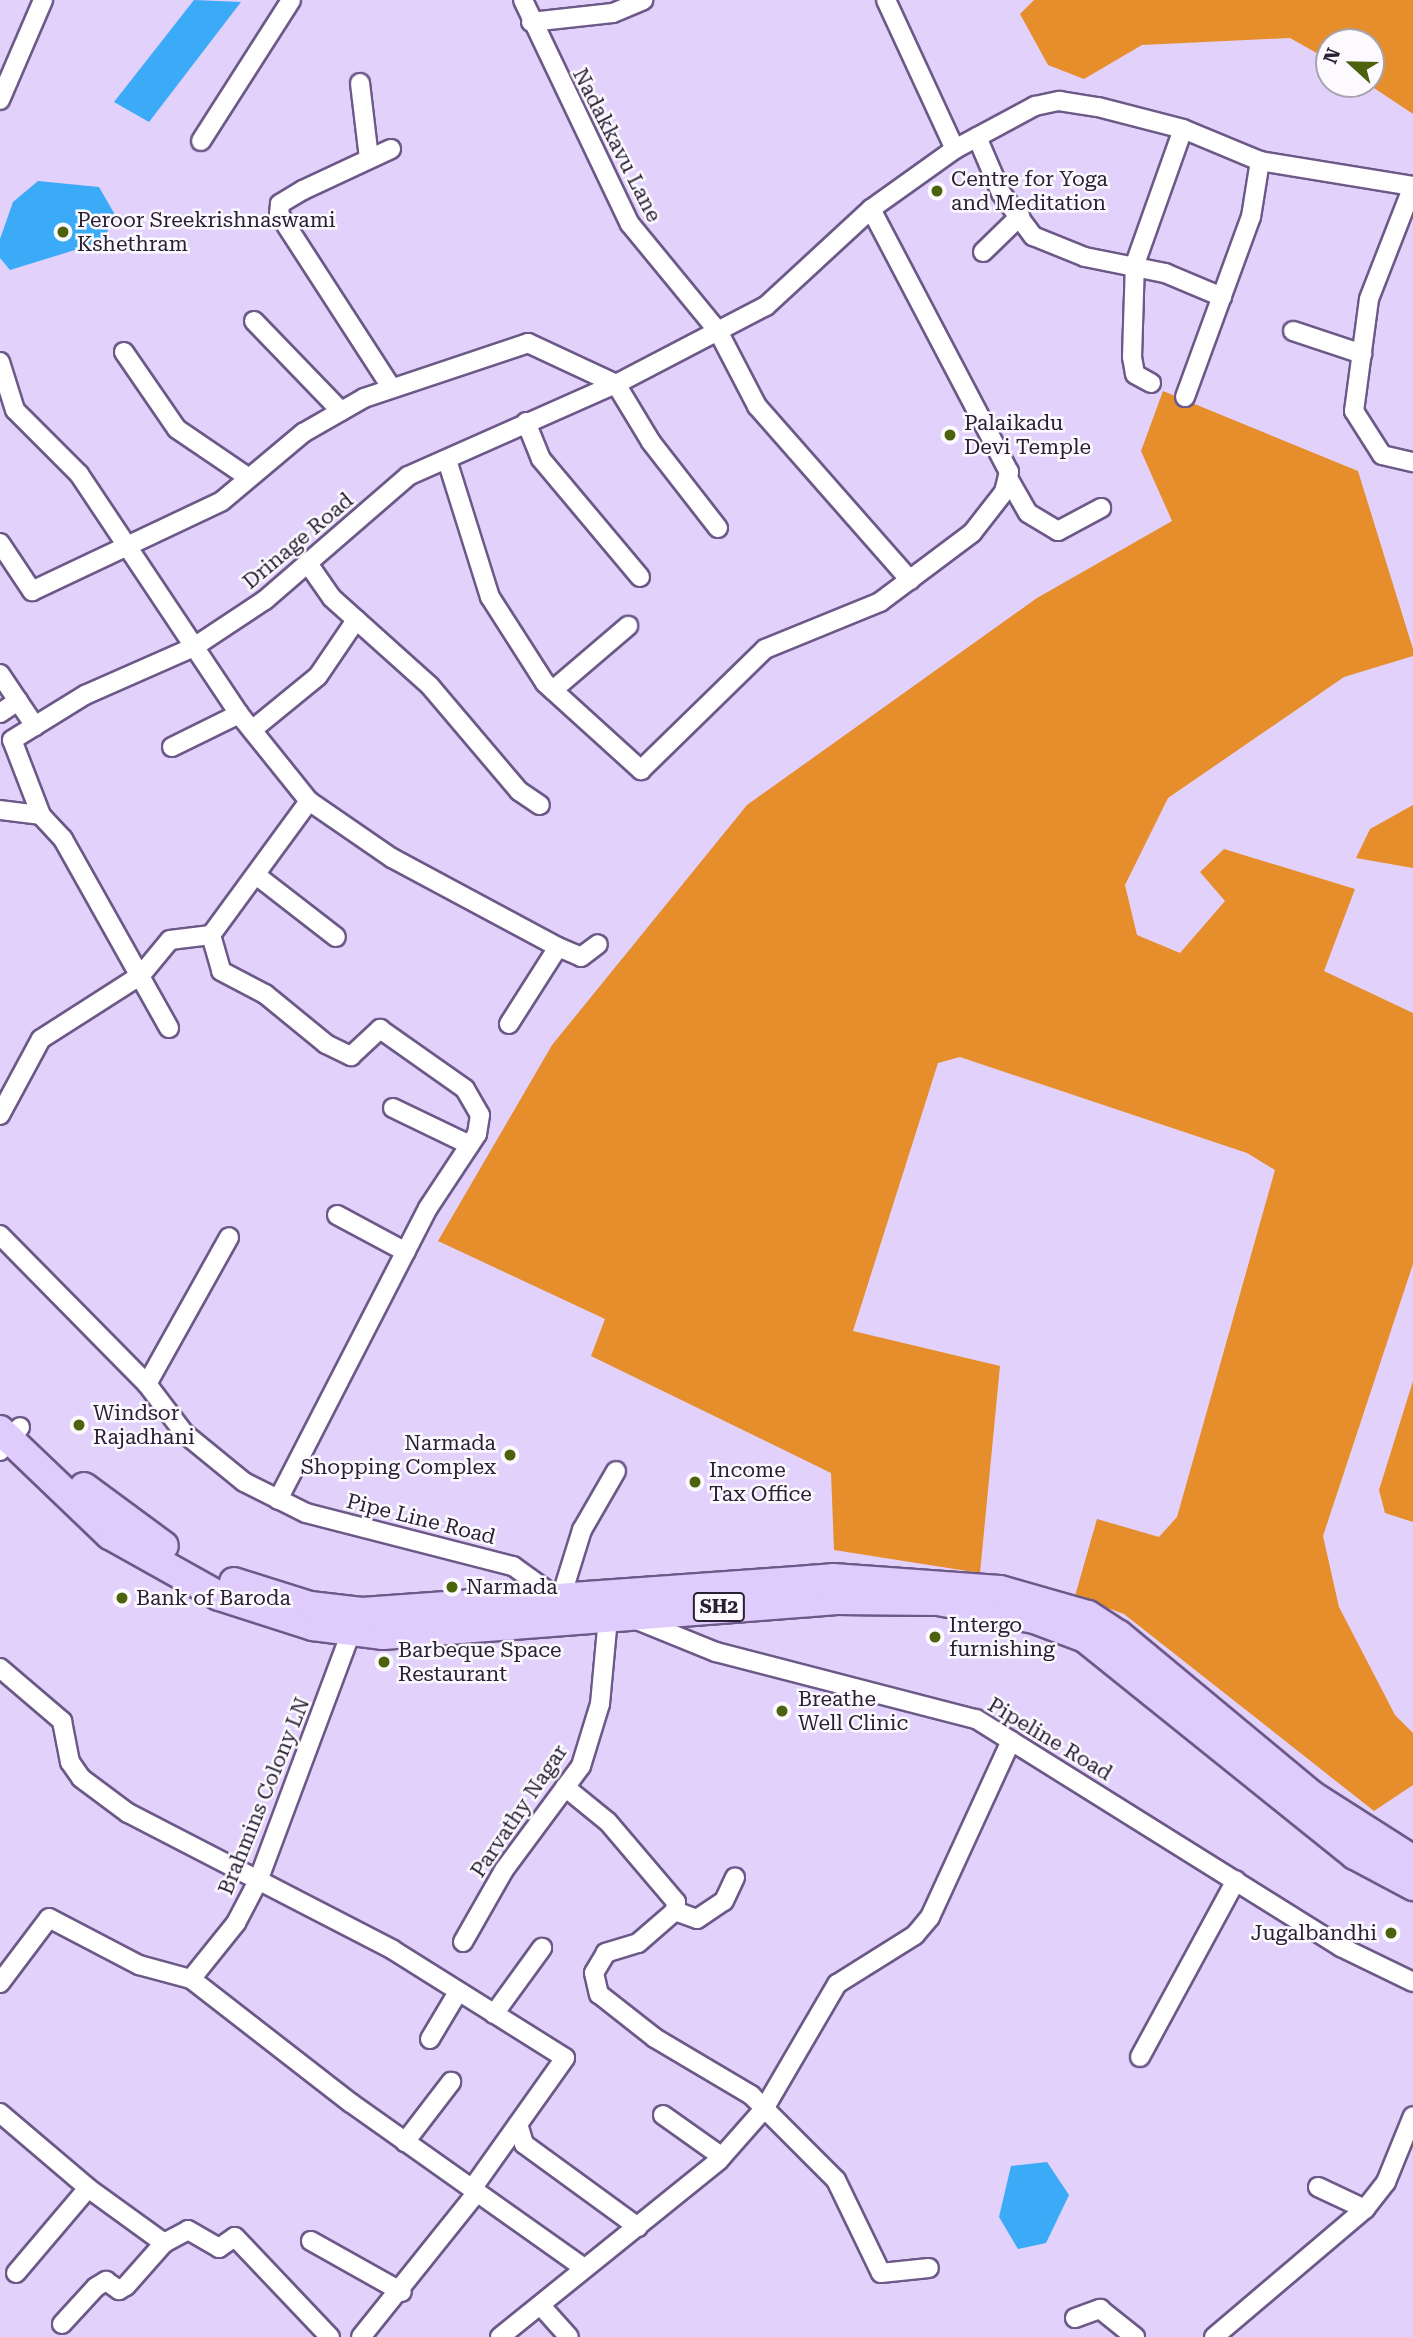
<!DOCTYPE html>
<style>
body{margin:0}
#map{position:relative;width:1413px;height:2337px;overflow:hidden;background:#e2d1fb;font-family:"Roboto Serif",serif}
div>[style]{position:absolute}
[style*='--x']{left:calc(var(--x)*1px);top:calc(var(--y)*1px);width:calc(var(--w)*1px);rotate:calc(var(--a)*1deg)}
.forest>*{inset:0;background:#e58e2b}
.water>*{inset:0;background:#3baaf7}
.roads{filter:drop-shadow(2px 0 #6d5988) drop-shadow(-2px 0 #6d5988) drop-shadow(0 2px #6d5988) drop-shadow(0 -2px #6d5988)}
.street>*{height:18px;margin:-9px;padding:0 9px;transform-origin:9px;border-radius:9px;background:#fff}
.primary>*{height:28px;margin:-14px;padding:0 14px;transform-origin:14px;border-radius:14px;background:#e0cbfd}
.dots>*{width:19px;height:19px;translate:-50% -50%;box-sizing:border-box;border:4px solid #fcfaff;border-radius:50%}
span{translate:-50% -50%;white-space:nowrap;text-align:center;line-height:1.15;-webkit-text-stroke:5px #fcfaff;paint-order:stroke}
.shield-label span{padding:2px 5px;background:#fcfaff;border:2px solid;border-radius:5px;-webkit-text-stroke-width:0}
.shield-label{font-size:19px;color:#292034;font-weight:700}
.street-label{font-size:21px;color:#292034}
.poi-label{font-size:21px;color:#292034}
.left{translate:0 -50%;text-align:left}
.right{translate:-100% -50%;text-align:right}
.north{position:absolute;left:1315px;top:28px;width:70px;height:70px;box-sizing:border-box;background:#fcfaff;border:2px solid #a8a3ae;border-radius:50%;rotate:292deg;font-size:19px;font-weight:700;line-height:28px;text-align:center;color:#292034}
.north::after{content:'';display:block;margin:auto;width:24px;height:32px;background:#4c620c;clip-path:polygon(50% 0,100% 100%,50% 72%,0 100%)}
</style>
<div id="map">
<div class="forest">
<div style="clip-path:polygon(1034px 0,1413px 0,1413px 114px,1368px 84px,1371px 42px,1329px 42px,1329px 60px,1290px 38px,1142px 45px,1084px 79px,1048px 65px,1020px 14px)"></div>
<div style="clip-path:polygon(1163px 391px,1358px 471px,1413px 649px,1413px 656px,1344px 677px,1168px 798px,1125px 885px,1137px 935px,1180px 953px,1225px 901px,1200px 872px,1224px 849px,1355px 889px,1324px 971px,1413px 1013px,1413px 1264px,1323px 1536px,1339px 1607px,1395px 1715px,1413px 1733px,1413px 1785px,1374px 1811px,1124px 1614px,1075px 1596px,1097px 1519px,1159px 1537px,1177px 1517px,1275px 1170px,1247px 1153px,960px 1057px,938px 1063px,853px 1331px,1000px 1366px,980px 1573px,834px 1550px,831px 1473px,591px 1356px,605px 1319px,438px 1241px,552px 1045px,747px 805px,1037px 598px,1172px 521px,1141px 451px)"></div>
<div style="clip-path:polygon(1413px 805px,1413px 868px,1356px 858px,1370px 829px)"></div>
<div style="clip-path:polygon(1413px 1381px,1413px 1522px,1385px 1513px,1379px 1490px)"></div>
</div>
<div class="water">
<div style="clip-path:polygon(194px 0,241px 2px,149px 122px,114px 102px)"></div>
<div style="clip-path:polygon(38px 181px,99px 187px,114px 213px,104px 241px,10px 270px,0 258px,0 239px,13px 202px)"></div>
<div style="clip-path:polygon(1047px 2162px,1069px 2195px,1046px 2243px,1018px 2249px,999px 2217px,1011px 2166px)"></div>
</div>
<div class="roads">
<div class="street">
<div style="--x:523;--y:0;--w:248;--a:64.5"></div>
<div style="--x:630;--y:224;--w:139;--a:50.6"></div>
<div style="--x:718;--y:331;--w:85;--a:62.5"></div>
<div style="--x:757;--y:406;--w:232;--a:48.7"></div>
<div style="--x:886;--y:0;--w:164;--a:65.2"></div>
<div style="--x:531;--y:22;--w:82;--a:-6.3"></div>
<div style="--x:613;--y:13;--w:33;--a:-23"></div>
<div style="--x:360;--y:83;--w:76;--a:83.2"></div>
<div style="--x:0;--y:100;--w:109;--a:-66.7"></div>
<div style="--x:977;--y:137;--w:61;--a:66.8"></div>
<div style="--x:1001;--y:193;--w:54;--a:53.3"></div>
<div style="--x:1033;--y:236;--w:56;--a:22"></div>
<div style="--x:1085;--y:257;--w:82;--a:11.3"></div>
<div style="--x:1165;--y:273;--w:62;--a:22.8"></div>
<div style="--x:201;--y:141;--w:167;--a:-57.4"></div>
<div style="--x:391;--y:149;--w:97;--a:155"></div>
<div style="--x:303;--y:190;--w:27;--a:149"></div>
<div style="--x:280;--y:204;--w:10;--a:96"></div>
<div style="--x:279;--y:214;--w:206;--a:57.1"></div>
<div style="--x:1413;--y:186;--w:121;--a:111.3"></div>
<div style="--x:1369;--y:299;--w:113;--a:97.6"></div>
<div style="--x:1354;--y:411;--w:52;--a:57.5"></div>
<div style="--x:1382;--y:455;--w:32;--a:13"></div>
<div style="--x:983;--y:252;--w:52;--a:-44.2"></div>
<div style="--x:254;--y:321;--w:125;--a:46"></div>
<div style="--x:1293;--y:331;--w:73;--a:18.4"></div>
<div style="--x:124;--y:352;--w:93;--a:55.5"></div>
<div style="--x:177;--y:429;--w:87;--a:34.2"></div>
<div style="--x:0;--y:362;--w:50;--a:72.6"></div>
<div style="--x:15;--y:410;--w:91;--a:45"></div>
<div style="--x:79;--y:474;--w:288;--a:56.3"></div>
<div style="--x:239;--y:714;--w:112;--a:51.2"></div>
<div style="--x:309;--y:801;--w:101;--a:34.5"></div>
<div style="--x:392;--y:858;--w:188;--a:28.2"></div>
<div style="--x:558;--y:947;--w:25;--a:23"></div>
<div style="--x:581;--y:957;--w:21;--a:-37"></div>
<div style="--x:1151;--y:383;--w:18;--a:-151"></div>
<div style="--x:1135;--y:374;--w:17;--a:-100"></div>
<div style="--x:1132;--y:357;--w:93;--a:-88.2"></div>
<div style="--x:1135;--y:264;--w:143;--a:-70.4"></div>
<div style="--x:1185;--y:397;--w:192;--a:-69.9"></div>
<div style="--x:1251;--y:217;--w:57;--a:-80.9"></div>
<div style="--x:526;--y:422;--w:40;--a:68"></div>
<div style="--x:541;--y:459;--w:154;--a:50"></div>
<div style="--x:447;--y:460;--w:144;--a:72.6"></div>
<div style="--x:490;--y:597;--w:102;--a:57.4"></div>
<div style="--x:545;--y:683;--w:130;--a:42.2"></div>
<div style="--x:641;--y:770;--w:173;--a:-44.3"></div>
<div style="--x:765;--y:649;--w:124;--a:-22.2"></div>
<div style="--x:880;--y:602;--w:115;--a:-36.9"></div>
<div style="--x:972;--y:533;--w:52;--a:-52"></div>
<div style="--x:1004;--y:492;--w:21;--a:-76"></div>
<div style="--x:1009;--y:472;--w:297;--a:-117.7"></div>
<div style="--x:1008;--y:478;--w:40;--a:60.3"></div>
<div style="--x:1028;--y:513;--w:35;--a:31"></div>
<div style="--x:1058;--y:531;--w:49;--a:-28.1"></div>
<div style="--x:0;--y:543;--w:58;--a:56.3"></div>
<div style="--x:32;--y:591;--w:210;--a:-25.3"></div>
<div style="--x:222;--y:501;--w:106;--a:-40"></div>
<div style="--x:303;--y:433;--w:70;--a:-29.8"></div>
<div style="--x:364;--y:398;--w:173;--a:-18.5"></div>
<div style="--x:528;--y:343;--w:97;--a:25"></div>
<div style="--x:616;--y:384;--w:68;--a:58.9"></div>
<div style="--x:651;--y:442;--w:109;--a:52.1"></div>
<div style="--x:309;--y:565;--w:40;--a:55.1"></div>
<div style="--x:332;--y:598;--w:132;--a:41.9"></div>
<div style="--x:430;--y:686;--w:138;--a:49.7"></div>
<div style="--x:519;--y:791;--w:25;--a:34"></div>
<div style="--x:0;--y:674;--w:63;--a:56.1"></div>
<div style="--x:553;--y:690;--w:99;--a:-40.5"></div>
<div style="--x:0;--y:713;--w:22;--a:-34"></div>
<div style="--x:252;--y:730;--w:85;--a:-39.3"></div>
<div style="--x:318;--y:676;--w:68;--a:-55.8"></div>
<div style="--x:172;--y:747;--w:75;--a:-26.2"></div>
<div style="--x:0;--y:810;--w:41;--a:7"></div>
<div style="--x:256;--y:875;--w:101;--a:37.8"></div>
<div style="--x:211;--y:935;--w:37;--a:74"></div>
<div style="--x:221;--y:971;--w:50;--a:27.6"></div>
<div style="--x:265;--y:994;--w:79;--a:39.3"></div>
<div style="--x:326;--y:1044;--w:28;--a:26"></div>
<div style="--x:351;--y:1056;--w:40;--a:-43"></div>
<div style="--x:380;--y:1029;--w:104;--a:35.2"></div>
<div style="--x:465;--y:1089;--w:30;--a:60"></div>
<div style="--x:480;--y:1115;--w:19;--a:99"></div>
<div style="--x:477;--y:1134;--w:89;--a:123.5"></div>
<div style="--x:428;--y:1208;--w:328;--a:117.2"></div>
<div style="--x:509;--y:1024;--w:91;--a:-57.5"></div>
<div style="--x:169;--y:1028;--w:217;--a:-119.3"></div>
<div style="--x:63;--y:839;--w:33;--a:-133"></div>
<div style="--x:41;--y:815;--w:80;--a:-111.1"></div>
<div style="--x:12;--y:740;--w:86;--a:-31.7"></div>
<div style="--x:85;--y:695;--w:119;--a:-23.8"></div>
<div style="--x:194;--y:647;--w:85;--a:-33.5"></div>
<div style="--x:265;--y:600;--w:189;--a:-40.9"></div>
<div style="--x:408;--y:476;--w:227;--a:-23.9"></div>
<div style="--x:616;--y:384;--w:169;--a:-27.5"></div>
<div style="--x:766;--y:306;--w:143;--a:-42.7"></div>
<div style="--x:871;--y:209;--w:103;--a:-35.5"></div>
<div style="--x:955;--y:149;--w:91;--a:-28.3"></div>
<div style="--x:1035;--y:106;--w:25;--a:-12"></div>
<div style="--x:1059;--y:101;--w:39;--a:9"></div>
<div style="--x:1098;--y:107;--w:88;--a:14.5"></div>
<div style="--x:1183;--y:129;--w:83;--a:22.6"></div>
<div style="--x:1260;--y:161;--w:155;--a:9.3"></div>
<div style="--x:393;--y:1108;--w:85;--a:25.7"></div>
<div style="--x:0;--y:1115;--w:86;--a:-61.7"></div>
<div style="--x:41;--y:1039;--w:119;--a:-32.6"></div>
<div style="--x:141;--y:975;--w:45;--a:-50.4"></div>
<div style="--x:170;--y:940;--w:41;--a:-7"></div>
<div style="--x:211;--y:935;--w:166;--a:-53.8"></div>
<div style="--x:337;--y:1215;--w:78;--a:28.2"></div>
<div style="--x:0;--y:1235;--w:209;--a:45.4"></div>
<div style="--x:147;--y:1384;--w:61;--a:52.9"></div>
<div style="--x:184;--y:1433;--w:77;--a:39.2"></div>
<div style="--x:244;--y:1482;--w:69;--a:26.6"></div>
<div style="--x:306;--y:1513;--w:214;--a:14.4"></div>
<div style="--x:513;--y:1566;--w:53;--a:35.8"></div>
<div style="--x:147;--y:1384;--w:168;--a:-60.8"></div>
<div style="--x:0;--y:1451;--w:31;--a:-50"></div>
<div style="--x:558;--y:1607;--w:81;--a:-72.7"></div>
<div style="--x:582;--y:1530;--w:68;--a:-60"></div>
<div style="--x:637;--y:1620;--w:85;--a:22.1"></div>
<div style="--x:716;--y:1652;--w:268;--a:14.5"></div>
<div style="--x:976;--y:1719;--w:430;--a:32"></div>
<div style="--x:1341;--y:1947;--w:80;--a:25.9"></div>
<div style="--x:0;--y:1668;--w:82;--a:40.5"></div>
<div style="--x:62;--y:1721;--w:42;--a:79"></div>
<div style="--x:70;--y:1762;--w:19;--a:55"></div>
<div style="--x:81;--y:1778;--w:59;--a:36.7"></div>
<div style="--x:128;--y:1813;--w:298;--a:27.3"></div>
<div style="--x:393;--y:1950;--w:203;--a:32.1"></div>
<div style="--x:565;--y:2058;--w:161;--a:125.4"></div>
<div style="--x:565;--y:1787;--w:55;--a:39.1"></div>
<div style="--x:608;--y:1822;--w:105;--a:49.6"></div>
<div style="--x:676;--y:1902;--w:9;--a:96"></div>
<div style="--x:675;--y:1911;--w:49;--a:139.1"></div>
<div style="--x:638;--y:1943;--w:34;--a:163"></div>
<div style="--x:606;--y:1953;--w:23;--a:121"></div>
<div style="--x:594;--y:1973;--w:22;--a:77"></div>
<div style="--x:599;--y:1994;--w:71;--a:38.2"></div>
<div style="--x:655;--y:2038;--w:112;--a:30.7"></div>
<div style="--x:751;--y:2095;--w:120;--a:45"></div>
<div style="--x:836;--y:2180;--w:103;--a:64.2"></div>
<div style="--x:881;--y:2273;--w:48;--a:-5.9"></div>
<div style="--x:675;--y:1911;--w:23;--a:20"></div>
<div style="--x:697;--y:1919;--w:32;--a:-34"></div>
<div style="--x:724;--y:1901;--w:26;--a:-65"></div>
<div style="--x:463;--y:1942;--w:83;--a:-60.3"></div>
<div style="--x:504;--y:1870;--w:129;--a:-53.5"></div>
<div style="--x:581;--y:1766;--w:65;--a:-73"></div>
<div style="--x:600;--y:1704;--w:87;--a:-84.7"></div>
<div style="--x:191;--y:1979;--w:202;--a:37.8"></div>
<div style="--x:351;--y:2103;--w:284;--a:35.3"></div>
<div style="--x:0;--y:1983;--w:81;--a:-53"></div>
<div style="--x:49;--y:1918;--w:102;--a:27.6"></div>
<div style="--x:139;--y:1965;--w:54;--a:15.1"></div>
<div style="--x:191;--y:1979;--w:72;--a:-51.2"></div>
<div style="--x:236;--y:1923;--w:47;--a:-62.4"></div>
<div style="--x:258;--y:1881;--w:274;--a:-69.5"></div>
<div style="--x:494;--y:2014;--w:82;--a:-54"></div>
<div style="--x:430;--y:2039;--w:55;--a:-59.2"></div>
<div style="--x:1140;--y:2057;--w:201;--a:-61.5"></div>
<div style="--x:0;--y:2113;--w:116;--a:40.4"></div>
<div style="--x:663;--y:2115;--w:72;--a:35.4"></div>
<div style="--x:518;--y:2124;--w:21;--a:73"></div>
<div style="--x:524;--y:2144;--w:141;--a:36.1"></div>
<div style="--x:405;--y:2142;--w:76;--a:-52.5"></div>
<div style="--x:1318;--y:2187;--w:52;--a:25.1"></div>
<div style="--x:311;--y:2241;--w:104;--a:29.3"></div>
<div style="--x:16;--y:2273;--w:111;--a:-49.7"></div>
<div style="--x:88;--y:2188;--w:94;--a:35.9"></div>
<div style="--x:542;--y:2307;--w:40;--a:48"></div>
<div style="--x:1075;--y:2318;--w:27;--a:-20"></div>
<div style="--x:1100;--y:2309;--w:45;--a:38.7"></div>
<div style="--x:62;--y:2324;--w:50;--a:-47.4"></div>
<div style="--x:96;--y:2287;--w:12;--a:-31"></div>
<div style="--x:106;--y:2281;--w:16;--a:35"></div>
<div style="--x:119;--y:2290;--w:8;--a:-30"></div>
<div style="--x:126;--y:2286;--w:57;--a:-48.5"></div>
<div style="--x:164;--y:2243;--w:27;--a:-28"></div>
<div style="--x:188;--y:2230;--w:36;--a:30"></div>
<div style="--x:219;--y:2248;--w:19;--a:-35"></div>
<div style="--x:235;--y:2237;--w:138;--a:46.5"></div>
<div style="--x:361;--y:2337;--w:186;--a:-51.3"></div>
<div style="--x:500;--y:2337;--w:282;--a:-38.9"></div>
<div style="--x:719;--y:2160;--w:68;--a:-48.6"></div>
<div style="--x:764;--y:2109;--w:145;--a:-59.7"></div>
<div style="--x:837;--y:1984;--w:92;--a:-32.1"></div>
<div style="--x:915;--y:1935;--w:23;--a:-50"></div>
<div style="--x:930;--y:1917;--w:194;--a:-65.3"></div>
<div style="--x:1214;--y:2337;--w:198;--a:-40.3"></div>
<div style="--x:1365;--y:2209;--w:34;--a:-52"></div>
<div style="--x:1386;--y:2182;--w:71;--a:-67.8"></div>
</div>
<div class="primary">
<div style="--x:0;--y:1430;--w:152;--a:43.7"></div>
<div style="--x:110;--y:1535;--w:125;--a:29.2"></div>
<div style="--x:219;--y:1596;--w:99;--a:17.7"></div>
<div style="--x:313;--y:1626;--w:71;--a:7.3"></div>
<div style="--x:383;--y:1635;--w:455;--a:-4.4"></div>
<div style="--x:837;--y:1600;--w:101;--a:0.6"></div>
<div style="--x:938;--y:1601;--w:98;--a:10.6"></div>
<div style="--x:1034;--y:1619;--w:54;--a:20.4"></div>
<div style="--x:1085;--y:1638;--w:346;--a:38.8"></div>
<div style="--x:1355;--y:1855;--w:66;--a:28.1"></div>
<div style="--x:84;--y:1487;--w:99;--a:36.4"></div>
<div style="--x:234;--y:1582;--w:80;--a:17.5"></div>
<div style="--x:310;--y:1606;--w:52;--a:6.6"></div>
<div style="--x:362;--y:1612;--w:472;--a:-4.1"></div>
<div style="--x:833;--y:1578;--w:167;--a:4.1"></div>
<div style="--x:1000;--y:1590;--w:91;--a:15.9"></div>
<div style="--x:1088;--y:1615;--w:37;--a:33"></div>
<div style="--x:1119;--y:1635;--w:252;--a:39.7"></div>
<div style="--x:1313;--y:1796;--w:119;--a:32.6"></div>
</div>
</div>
<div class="dots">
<div style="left:937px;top:191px;background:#4c620c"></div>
<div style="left:63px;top:232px;background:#4c620c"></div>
<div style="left:950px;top:435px;background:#4c620c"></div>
<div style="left:79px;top:1425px;background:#4c620c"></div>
<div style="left:510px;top:1455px;background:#4c620c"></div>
<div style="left:695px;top:1482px;background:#4c620c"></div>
<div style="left:452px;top:1587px;background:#4c620c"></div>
<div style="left:122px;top:1598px;background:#4c620c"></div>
<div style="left:935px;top:1637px;background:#4c620c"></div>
<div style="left:384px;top:1662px;background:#4c620c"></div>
<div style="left:782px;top:1711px;background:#4c620c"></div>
<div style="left:1391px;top:1933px;background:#4c620c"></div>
</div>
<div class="shield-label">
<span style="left:719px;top:1607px">SH2</span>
</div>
<div class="street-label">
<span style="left:617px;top:145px;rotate:63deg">Nadakkavu Lane</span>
<span style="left:298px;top:541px;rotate:-40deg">Drinage Road</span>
<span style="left:421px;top:1519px;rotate:14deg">Pipe Line Road</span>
<span style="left:1050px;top:1739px;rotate:31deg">Pipeline Road</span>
<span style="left:264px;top:1796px;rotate:-68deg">Brahmins Colony LN</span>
<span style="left:519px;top:1811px;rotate:-56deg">Parvathy Nagar</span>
</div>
<div class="poi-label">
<span class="left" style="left:951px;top:191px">Centre for Yoga<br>and Meditation</span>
<span class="left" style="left:77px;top:232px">Peroor Sreekrishnaswami<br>Kshethram</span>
<span class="left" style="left:964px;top:435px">Palaikadu<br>Devi Temple</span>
<span class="left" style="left:93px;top:1425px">Windsor<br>Rajadhani</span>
<span class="right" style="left:496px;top:1455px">Narmada<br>Shopping Complex</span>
<span class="left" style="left:709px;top:1482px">Income<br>Tax Office</span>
<span class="left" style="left:466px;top:1587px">Narmada</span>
<span class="left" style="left:136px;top:1598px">Bank of Baroda</span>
<span class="left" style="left:949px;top:1637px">Intergo<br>furnishing</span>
<span class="left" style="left:398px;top:1662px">Barbeque Space<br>Restaurant</span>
<span class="left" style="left:798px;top:1711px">Breathe<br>Well Clinic</span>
<span class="right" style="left:1377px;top:1933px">Jugalbandhi</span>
</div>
<div class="north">N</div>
</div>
